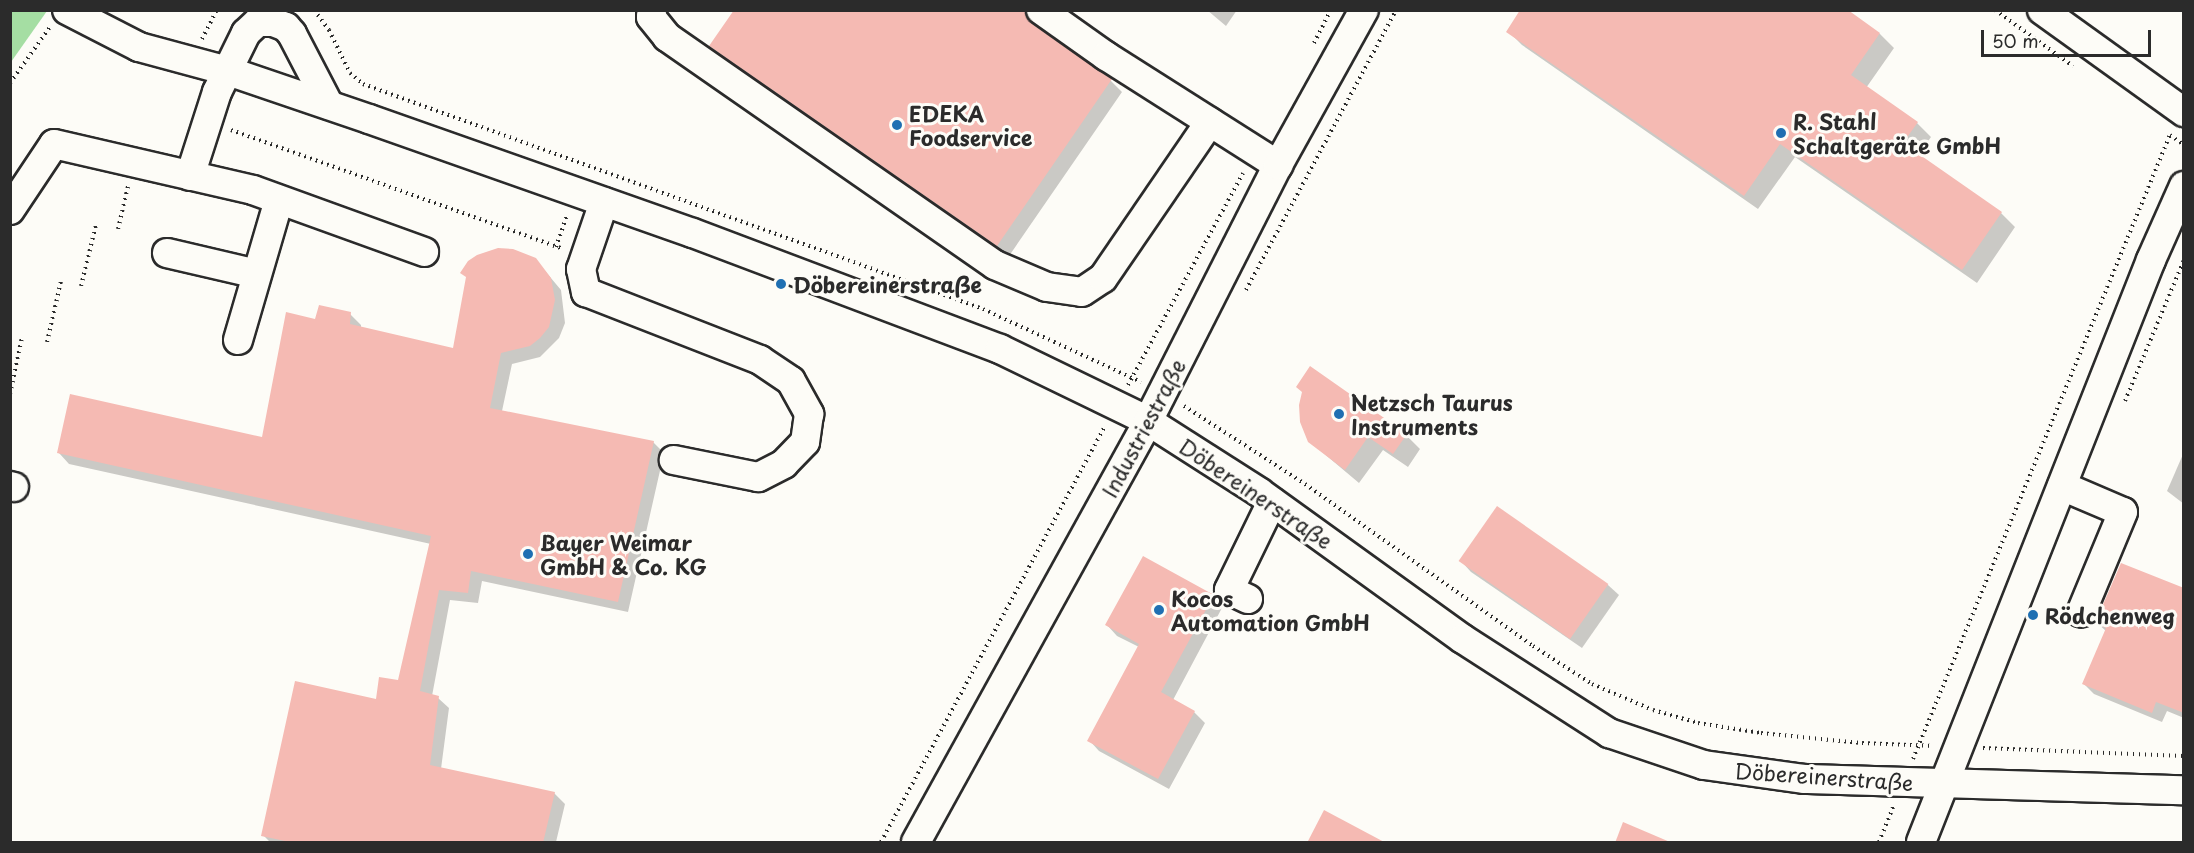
<!DOCTYPE html>
<meta charset="utf-8">
<style>
body{margin:0}
#map{position:relative;width:2194px;height:853px;overflow:hidden;background:#fdfcf7;font-family:"Playpen Sans",sans-serif}
div>[style]{position:absolute}
[style*='--x']{left:calc(var(--x)*1px);top:calc(var(--y)*1px);width:calc(var(--w)*1px);rotate:calc(var(--a)*1deg)}
.green>*{inset:0;background:#a5dea3}
.shadow>*{inset:0;background:#0003}
.building>*{inset:0;background:#f5bab3;transform-origin:0 0}
.path>*{height:4px;margin-top:-2px;transform-origin:0;background:repeating-linear-gradient(90deg,#2b2b2b 0 1.5px,transparent 0 6px)}
.roads{filter:drop-shadow(2px 0 #2b2b2b) drop-shadow(-2px 0 #2b2b2b) drop-shadow(0 2px #2b2b2b) drop-shadow(0 -2px #2b2b2b)}
.minor>*{height:28px;margin:-14px;padding:0 14px;transform-origin:14px;border-radius:14px;background:#fdfcf7}
.dots>*{width:16px;height:16px;translate:-50% -50%;box-sizing:border-box;border:3px solid #fdfcf7;border-radius:50%}
span{translate:-50% -50%;white-space:nowrap;text-align:center;line-height:1.15;-webkit-text-stroke:6px #fdfcf7;paint-order:stroke}
.poi-label{font-size:21px;color:#2b2b2b;font-weight:700}
.left{translate:0 -50%;text-align:left}
.street-label{font-size:21px;color:#2b2b2b}
.frame{position:absolute;inset:0;border:12px solid #2b2b2b;pointer-events:none}
.scale{position:absolute;left:1981px;top:30px;width:170px;height:27px;box-sizing:border-box;border:3px solid #2b2b2b;border-top:0;padding-left:8px;font-size:18px;line-height:21px;white-space:nowrap;color:#2b2b2b;-webkit-text-stroke:4px #fdfcf7;paint-order:stroke}
</style>
<div id="map">
<div class="green">
<div style="clip-path:polygon(11px 10px,47px 11px,11px 62px,10px 11px)"></div>
</div>
<div class="shadow">
<div style="clip-path:polygon(1207px 10px,1237px 10px,1226px 26px)"></div>
<div style="clip-path:polygon(1845px 10px,1880px 34px,1894px 48px,1866px 88px,1917px 123px,1931px 137px,1918px 156px,2001px 213px,2015px 227px,1977px 283px,1795px 157px,1758px 209px,1522px 45px,1508px 31px)"></div>
<div style="clip-path:polygon(1024px 12px,1040px 31px,1111px 81px,1122px 92px,1009px 256px,722px 57px,711px 46px)"></div>
<div style="clip-path:polygon(535px 259px,561px 290px,565px 323px,559px 338px,540px 357px,512px 364px,502px 411px,653px 442px,664px 453px,628px 612px,482px 581px,478px 603px,450px 600px,432px 696px,438px 698px,449px 708px,441px 769px,554px 793px,565px 804px,556px 842px,270px 842px,263px 835px,377px 701px,399px 682px,431px 544px,69px 464px,59px 453px,263px 438px,316px 321px,350px 314px,361px 325px,361px 328px,454px 350px)"></div>
<div style="clip-path:polygon(1311px 368px,1406px 435px,1420px 449px,1408px 467px,1383px 450px,1359px 483px,1309px 441px)"></div>
<div style="clip-path:polygon(2184px 452px,2184px 504px,2167px 491px)"></div>
<div style="clip-path:polygon(1498px 508px,1608px 585px,1619px 595px,1582px 648px,1471px 572px,1461px 561px)"></div>
<div style="clip-path:polygon(2184px 590px,2184px 718px,2167px 711px,2162px 722px,2094px 694px,2084px 684px,2106px 631px,2097px 623px)"></div>
<div style="clip-path:polygon(1213px 595px,1223px 606px,1173px 700px,1194px 712px,1205px 723px,1169px 789px,1099px 751px,1089px 740px,1139px 647px,1117px 636px,1107px 625px)"></div>
</div>
<div class="building">
<div style="clip-path:polygon(734px 10px,1025px 10px,1031px 23px,1112px 79px,997px 246px,709px 46px)"></div>
<div style="clip-path:polygon(1520px 10px,1848px 10px,1880px 33px,1851px 75px,1918px 122px,1903px 143px,2002px 212px,1962px 270px,1780px 144px,1744px 196px,1506px 32px)"></div>
<div style="clip-path:polygon(498px 248px,513px 249px,536px 258px,551px 278px,555px 300px,549px 327px,540px 338px,530px 346px,501px 353px,490px 408px,654px 441px,618px 602px,471px 571px,468px 593px,439px 590px,420px 691px,439px 696px,430px 765px,555px 792px,543px 843px,295px 843px,261px 836px,295px 681px,376px 699px,379px 677px,398px 680px,431px 536px,57px 453px,70px 394px,262px 437px,286px 312px,315px 319px,319px 305px,351px 312px,350px 324px,453px 348px,466px 277px,460px 273px,468px 261px,477px 255px)"></div>
<div style="clip-path:polygon(1310px 366px,1407px 434px,1393px 454px,1368px 437px,1345px 470px,1308px 442px,1300px 422px,1299px 405px,1302px 392px,1296px 387px)"></div>
<div style="left:1497px;top:506px;width:136px;height:67px;rotate:35deg"></div>
<div style="clip-path:polygon(1143px 556px,1214px 595px,1161px 692px,1195px 711px,1158px 779px,1087px 741px,1139px 644px,1105px 625px)"></div>
<div style="clip-path:polygon(2121px 563px,2184px 588px,2184px 713px,2156px 702px,2152px 713px,2082px 684px,2106px 628px,2095px 623px)"></div>
<div style="clip-path:polygon(1324px 810px,1386px 843px,1307px 843px)"></div>
<div style="clip-path:polygon(1623px 822px,1670px 842px,1670px 843px,1615px 843px)"></div>
</div>
<div class="path">
<div style="--x:314;--y:10;--w:25;--a:53"></div>
<div style="--x:329;--y:30;--w:48;--a:64"></div>
<div style="--x:350;--y:73;--w:17;--a:40"></div>
<div style="--x:363;--y:84;--w:660;--a:19.95"></div>
<div style="--x:983;--y:309;--w:174;--a:24.8"></div>
<div style="--x:1995;--y:10;--w:96;--a:35.7"></div>
<div style="--x:202;--y:39;--w:33;--a:-63"></div>
<div style="--x:1314;--y:43;--w:37;--a:-63"></div>
<div style="--x:10;--y:83;--w:69;--a:-54.5"></div>
<div style="--x:231;--y:130;--w:353;--a:19.7"></div>
<div style="--x:2170;--y:135;--w:17;--a:36"></div>
<div style="--x:118;--y:229;--w:44;--a:-76.9"></div>
<div style="--x:556;--y:247;--w:34;--a:-71"></div>
<div style="--x:81;--y:286;--w:63;--a:-76.2"></div>
<div style="--x:1246;--y:290;--w:318;--a:-61.8"></div>
<div style="--x:47;--y:342;--w:63;--a:-77.1"></div>
<div style="--x:1128;--y:385;--w:241;--a:-61.5"></div>
<div style="--x:10;--y:394;--w:58;--a:-78.1"></div>
<div style="--x:2125;--y:401;--w:153;--a:-67.3"></div>
<div style="--x:1184;--y:406;--w:144;--a:32.8"></div>
<div style="--x:1305;--y:484;--w:280;--a:35.4"></div>
<div style="--x:1533;--y:646;--w:70;--a:32.8"></div>
<div style="--x:1592;--y:684;--w:66;--a:23.1"></div>
<div style="--x:1653;--y:710;--w:47;--a:16.1"></div>
<div style="--x:1698;--y:723;--w:64;--a:9"></div>
<div style="--x:1761;--y:733;--w:101;--a:5.7"></div>
<div style="--x:1862;--y:743;--w:72;--a:2.4"></div>
<div style="--x:1983;--y:748;--w:201;--a:2.3"></div>
<div style="--x:1913;--y:759;--w:675;--a:-67.62"></div>
<div style="--x:881;--y:842;--w:472;--a:-61.7"></div>
<div style="--x:1879;--y:842;--w:38;--a:-68"></div>
</div>
<div class="roads">
<div class="minor">
<div style="--x:67;--y:10;--w:81;--a:27.2"></div>
<div style="--x:139;--y:47;--w:92;--a:15.1"></div>
<div style="--x:228;--y:71;--w:149;--a:18.8"></div>
<div style="--x:369;--y:119;--w:343;--a:19.4"></div>
<div style="--x:693;--y:233;--w:328;--a:20.7"></div>
<div style="--x:1000;--y:349;--w:165;--a:25.9"></div>
<div style="--x:1148;--y:421;--w:132;--a:32.6"></div>
<div style="--x:1259;--y:492;--w:251;--a:35.8"></div>
<div style="--x:1463;--y:639;--w:174;--a:32.8"></div>
<div style="--x:1609;--y:733;--w:100;--a:18.6"></div>
<div style="--x:1704;--y:765;--w:102;--a:7.9"></div>
<div style="--x:1805;--y:779;--w:379;--a:1.7"></div>
<div style="--x:652;--y:10;--w:7;--a:98"></div>
<div style="--x:651;--y:17;--w:26;--a:51"></div>
<div style="--x:667;--y:37;--w:399;--a:34.8"></div>
<div style="--x:995;--y:265;--w:56;--a:22.9"></div>
<div style="--x:1047;--y:287;--w:35;--a:8"></div>
<div style="--x:1082;--y:292;--w:25;--a:-34"></div>
<div style="--x:1103;--y:278;--w:189;--a:-55.6"></div>
<div style="--x:1041;--y:10;--w:80;--a:35.3"></div>
<div style="--x:1106;--y:56;--w:204;--a:32.4"></div>
<div style="--x:2042;--y:10;--w:175;--a:35.7"></div>
<div style="--x:190;--y:176;--w:88;--a:-72.2"></div>
<div style="--x:217;--y:92;--w:66;--a:-63.8"></div>
<div style="--x:246;--y:33;--w:16;--a:-43"></div>
<div style="--x:258;--y:22;--w:15;--a:0"></div>
<div style="--x:273;--y:22;--w:14;--a:21"></div>
<div style="--x:286;--y:27;--w:9;--a:49"></div>
<div style="--x:292;--y:34;--w:80;--a:62.5"></div>
<div style="--x:604;--y:202;--w:71;--a:108.9"></div>
<div style="--x:581;--y:269;--w:24;--a:78"></div>
<div style="--x:586;--y:292;--w:187;--a:21.3"></div>
<div style="--x:760;--y:360;--w:37;--a:34"></div>
<div style="--x:791;--y:381;--w:38;--a:61"></div>
<div style="--x:809;--y:414;--w:28;--a:98"></div>
<div style="--x:805;--y:442;--w:30;--a:134"></div>
<div style="--x:784;--y:464;--w:29;--a:153"></div>
<div style="--x:758;--y:477;--w:86;--a:-168.6"></div>
<div style="--x:10;--y:210;--w:79;--a:-56.3"></div>
<div style="--x:54;--y:144;--w:204;--a:13"></div>
<div style="--x:253;--y:190;--w:182;--a:19.9"></div>
<div style="--x:167;--y:253;--w:92;--a:13.1"></div>
<div style="--x:238;--y:340;--w:146;--a:-73.7"></div>
<div style="--x:10;--y:486;--w:4;--a:14"></div>
<div style="--x:2062;--y:486;--w:66;--a:23.1"></div>
<div style="--x:2123;--y:512;--w:109;--a:112.6"></div>
<div style="--x:1248;--y:599;--w:21;--a:-155"></div>
<div style="--x:1229;--y:590;--w:98;--a:-64"></div>
<div style="--x:916;--y:842;--w:481;--a:-61.1"></div>
<div style="--x:1148;--y:421;--w:287;--a:-63.1"></div>
<div style="--x:1278;--y:165;--w:177;--a:-61"></div>
<div style="--x:1921;--y:842;--w:626;--a:-68.44"></div>
<div style="--x:2151;--y:260;--w:81;--a:-66"></div>
</div>
</div>
<div class="dots">
<div style="left:897px;top:125px;background:#1f6fb2"></div>
<div style="left:1781px;top:133px;background:#1f6fb2"></div>
<div style="left:781px;top:284px;background:#1f6fb2"></div>
<div style="left:1339px;top:414px;background:#1f6fb2"></div>
<div style="left:528px;top:554px;background:#1f6fb2"></div>
<div style="left:1159px;top:610px;background:#1f6fb2"></div>
<div style="left:2033px;top:615px;background:#1f6fb2"></div>
</div>
<div class="poi-label">
<span class="left" style="left:909px;top:125px">EDEKA<br>Foodservice</span>
<span class="left" style="left:1793px;top:133px">R. Stahl<br>Schaltgeräte GmbH</span>
<span class="left" style="left:793px;top:284px">Döbereinerstraße</span>
<span class="left" style="left:1351px;top:414px">Netzsch Taurus<br>Instruments</span>
<span class="left" style="left:540px;top:554px">Bayer Weimar<br>GmbH &amp; Co. KG</span>
<span class="left" style="left:1171px;top:610px">Kocos<br>Automation GmbH</span>
<span class="left" style="left:2045px;top:615px">Rödchenweg</span>
</div>
<div class="street-label">
<span style="left:1143px;top:428px;rotate:-62deg">Industriestraße</span>
<span style="left:1256px;top:493px;rotate:34deg">Döbereinerstraße</span>
<span style="left:1824px;top:776px;rotate:4deg">Döbereinerstraße</span>
</div>
<div class="frame"></div>
<div class="scale">50 m</div>
</div>
